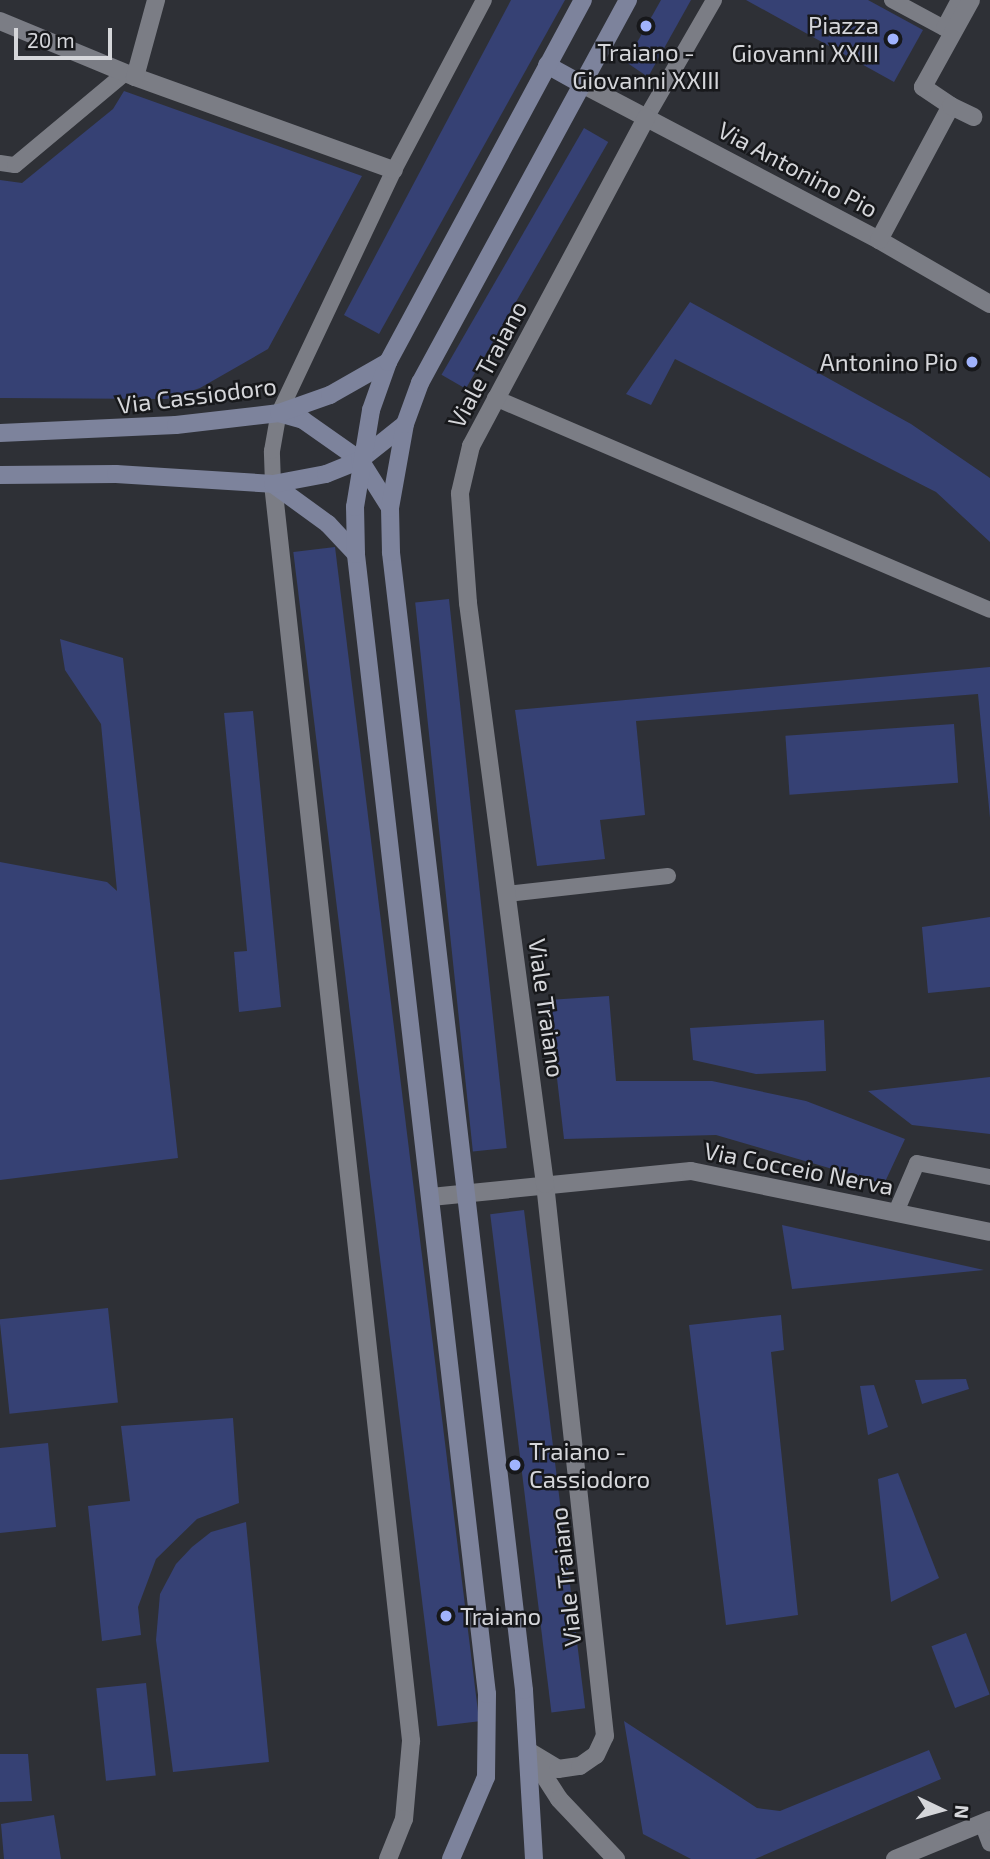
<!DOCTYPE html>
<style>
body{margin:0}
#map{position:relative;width:990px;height:1859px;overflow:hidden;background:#2e3036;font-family:"Exo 2",sans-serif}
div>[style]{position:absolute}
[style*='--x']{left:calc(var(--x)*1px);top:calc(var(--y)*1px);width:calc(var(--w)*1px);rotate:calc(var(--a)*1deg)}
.green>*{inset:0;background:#364174;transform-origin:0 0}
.lane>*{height:16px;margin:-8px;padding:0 8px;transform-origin:8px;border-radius:8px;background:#7b7d85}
.street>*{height:18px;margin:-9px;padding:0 9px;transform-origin:9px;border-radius:9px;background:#7b7d85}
.secondary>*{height:18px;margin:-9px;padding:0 9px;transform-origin:9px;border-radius:9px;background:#7d839c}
.dots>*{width:19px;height:19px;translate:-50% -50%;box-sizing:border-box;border:4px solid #17181b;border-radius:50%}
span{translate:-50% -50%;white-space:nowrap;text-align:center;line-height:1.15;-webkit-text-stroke:5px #17181b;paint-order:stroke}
.poi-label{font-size:24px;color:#d5d6da}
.right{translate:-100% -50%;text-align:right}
.left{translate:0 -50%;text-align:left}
.street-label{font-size:24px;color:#d5d6da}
.north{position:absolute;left:906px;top:1775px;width:70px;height:70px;-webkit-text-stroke:5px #17181b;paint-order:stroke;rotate:95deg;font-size:19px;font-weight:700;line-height:28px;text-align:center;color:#d5d6da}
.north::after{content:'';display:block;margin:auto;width:24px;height:32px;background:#d5d6da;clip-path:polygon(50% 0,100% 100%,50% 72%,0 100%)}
.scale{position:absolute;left:14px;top:28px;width:98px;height:32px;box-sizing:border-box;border:4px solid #d5d6da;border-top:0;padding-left:9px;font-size:21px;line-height:24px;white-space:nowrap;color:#d5d6da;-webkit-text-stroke:5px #17181b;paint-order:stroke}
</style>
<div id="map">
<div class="green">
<div style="clip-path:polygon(511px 0,565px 0,379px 334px,344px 315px)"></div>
<div style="clip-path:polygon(661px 0,691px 0,648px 77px,626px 62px)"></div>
<div style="clip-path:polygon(746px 0,868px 0,923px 30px,894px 82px)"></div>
<div style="clip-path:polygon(124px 91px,362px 176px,268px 349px,200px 388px,167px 399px,0 398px,0 180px,22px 183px,113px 109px)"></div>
<div style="left:584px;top:128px;width:28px;height:285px;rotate:30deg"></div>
<div style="clip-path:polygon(690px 302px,911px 424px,990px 478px,990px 542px,936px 492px,675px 359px,651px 405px,626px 394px)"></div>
<div style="left:335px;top:547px;width:1183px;height:42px;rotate:83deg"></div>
<div style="left:449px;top:599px;width:552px;height:34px;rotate:84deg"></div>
<div style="clip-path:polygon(60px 639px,123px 658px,178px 1158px,0 1180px,0 862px,107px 882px,117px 891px,101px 724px,65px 670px)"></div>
<div style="clip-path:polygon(990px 667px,990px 818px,978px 694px,636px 721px,645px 815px,600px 820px,605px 859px,537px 866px,515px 710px)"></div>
<div style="clip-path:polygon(253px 711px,281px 1007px,239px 1012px,234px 952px,247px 951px,224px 713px)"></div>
<div style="left:954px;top:724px;width:59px;height:169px;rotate:86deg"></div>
<div style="clip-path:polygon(990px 917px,990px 987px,928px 993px,922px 927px)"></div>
<div style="clip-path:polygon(609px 996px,616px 1081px,712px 1081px,806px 1101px,905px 1139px,884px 1184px,716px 1135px,564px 1139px,548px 1000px)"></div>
<div style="clip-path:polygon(824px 1020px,826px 1071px,756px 1074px,693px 1060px,690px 1028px)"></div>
<div style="clip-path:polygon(990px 1077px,990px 1134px,912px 1125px,868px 1091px)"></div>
<div style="left:524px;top:1210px;width:502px;height:34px;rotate:83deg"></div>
<div style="clip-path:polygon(782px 1225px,984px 1270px,792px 1289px)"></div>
<div style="left:108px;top:1308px;width:95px;height:109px;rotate:84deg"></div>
<div style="clip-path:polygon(781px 1315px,784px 1350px,771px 1352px,798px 1615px,726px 1625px,689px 1325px)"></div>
<div style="clip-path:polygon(966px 1379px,969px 1389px,922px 1404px,915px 1380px)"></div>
<div style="clip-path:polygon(874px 1385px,888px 1427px,868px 1435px,860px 1386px)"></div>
<div style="clip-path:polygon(233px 1418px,239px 1503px,197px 1519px,156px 1559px,138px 1607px,141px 1635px,102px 1641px,88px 1506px,130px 1501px,121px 1426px)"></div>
<div style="clip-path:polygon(48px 1443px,56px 1527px,0 1533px,0 1448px)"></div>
<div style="clip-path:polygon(898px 1473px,939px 1578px,891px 1602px,878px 1479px)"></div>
<div style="clip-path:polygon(246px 1522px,269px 1762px,173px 1772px,156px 1640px,160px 1594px,176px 1564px,192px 1547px,211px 1532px)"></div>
<div style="left:966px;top:1633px;width:66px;height:37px;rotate:69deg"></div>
<div style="left:146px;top:1683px;width:93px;height:50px;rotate:84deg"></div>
<div style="clip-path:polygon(624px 1721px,757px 1808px,780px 1811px,929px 1750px,941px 1779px,755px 1859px,691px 1859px,643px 1834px)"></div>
<div style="clip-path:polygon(0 1754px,28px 1754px,32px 1801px,0 1802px)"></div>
<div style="clip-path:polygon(54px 1815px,61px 1859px,4px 1859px,1px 1824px)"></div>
</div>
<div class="lane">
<div style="--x:892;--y:0;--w:59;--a:28.3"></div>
<div style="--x:944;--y:28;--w:32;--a:-62"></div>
<div style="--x:646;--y:118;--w:136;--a:-60"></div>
<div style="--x:0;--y:163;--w:15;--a:8"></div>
<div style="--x:15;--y:165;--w:143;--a:-39.9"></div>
<div style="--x:495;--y:398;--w:538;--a:23.18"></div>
<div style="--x:273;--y:484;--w:33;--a:-92"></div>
<div style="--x:272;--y:451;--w:39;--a:-80"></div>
<div style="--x:279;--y:413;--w:269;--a:-64.7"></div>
<div style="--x:394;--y:170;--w:192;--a:-62.1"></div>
<div style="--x:507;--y:894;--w:162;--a:-6.4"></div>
<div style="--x:896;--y:1212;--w:53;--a:-66.8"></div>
<div style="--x:917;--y:1163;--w:74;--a:10.9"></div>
<div style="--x:982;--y:1823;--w:22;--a:69"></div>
</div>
<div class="street">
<div style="--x:0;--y:21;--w:146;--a:22.5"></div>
<div style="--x:135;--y:77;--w:275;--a:19.8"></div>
<div style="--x:135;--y:77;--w:80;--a:-74.7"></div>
<div style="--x:580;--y:83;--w:338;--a:27.7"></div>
<div style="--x:879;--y:240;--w:128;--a:30"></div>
<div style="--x:951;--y:106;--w:34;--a:-146"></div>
<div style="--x:923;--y:87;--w:99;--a:-61.1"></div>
<div style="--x:879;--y:240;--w:152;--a:-61.8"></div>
<div style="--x:951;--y:106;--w:25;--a:26"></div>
<div style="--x:273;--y:484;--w:1265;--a:83.73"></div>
<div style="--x:411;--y:1741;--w:78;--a:95.1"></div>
<div style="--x:404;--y:1819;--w:43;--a:111.8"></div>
<div style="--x:431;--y:1197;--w:261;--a:-5.7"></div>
<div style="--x:691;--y:1171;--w:305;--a:11.5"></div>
<div style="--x:530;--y:1752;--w:33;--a:31"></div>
<div style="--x:558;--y:1769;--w:22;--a:-8"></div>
<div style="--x:580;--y:1766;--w:19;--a:-35"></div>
<div style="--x:596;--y:1755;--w:21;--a:-65"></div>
<div style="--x:605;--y:1736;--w:555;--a:-96.2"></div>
<div style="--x:545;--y:1184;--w:586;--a:-97.55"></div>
<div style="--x:468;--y:603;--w:110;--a:-94.2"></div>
<div style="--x:460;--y:493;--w:48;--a:-76.8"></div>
<div style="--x:471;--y:446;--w:372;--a:-61.9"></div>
<div style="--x:534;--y:1760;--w:46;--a:57.3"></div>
<div style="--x:559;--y:1799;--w:83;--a:46.5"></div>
<div style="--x:895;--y:1859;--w:103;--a:-22.3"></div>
</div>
<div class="secondary">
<div style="--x:547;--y:65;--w:38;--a:29"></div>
<div style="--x:279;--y:413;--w:25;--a:16"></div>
<div style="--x:303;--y:420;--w:70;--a:35.1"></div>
<div style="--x:360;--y:460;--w:54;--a:57.8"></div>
<div style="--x:0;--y:433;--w:176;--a:-2.6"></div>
<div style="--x:176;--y:425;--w:104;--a:-6.6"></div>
<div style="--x:279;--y:413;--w:54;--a:-19.4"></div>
<div style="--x:330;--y:395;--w:67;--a:-29.6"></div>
<div style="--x:0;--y:475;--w:116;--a:-0.5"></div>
<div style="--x:116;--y:474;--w:157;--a:3.6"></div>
<div style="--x:273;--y:484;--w:68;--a:36"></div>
<div style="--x:328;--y:524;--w:41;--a:47"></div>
<div style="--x:273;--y:484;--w:54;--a:-10.7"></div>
<div style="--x:326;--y:474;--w:37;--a:-22"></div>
<div style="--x:360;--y:460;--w:56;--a:-38.5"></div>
<div style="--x:451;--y:1859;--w:89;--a:-66.9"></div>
<div style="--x:486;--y:1777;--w:83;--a:-89.3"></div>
<div style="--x:487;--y:1694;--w:1148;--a:-96.56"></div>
<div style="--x:356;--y:554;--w:47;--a:-91.2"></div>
<div style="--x:355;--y:507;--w:98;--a:-80.6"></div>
<div style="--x:371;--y:410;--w:51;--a:-70.5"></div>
<div style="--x:388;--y:362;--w:411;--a:-61.7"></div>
<div style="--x:534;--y:1859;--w:169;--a:-93.4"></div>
<div style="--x:524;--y:1690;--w:1146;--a:-96.67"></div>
<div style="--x:391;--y:552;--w:44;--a:-91.3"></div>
<div style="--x:390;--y:508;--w:85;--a:-79.9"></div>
<div style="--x:405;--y:424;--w:44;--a:-69.9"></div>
<div style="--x:420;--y:383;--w:436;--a:-61.5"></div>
</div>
<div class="dots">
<div style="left:646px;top:26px;background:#a0b3fd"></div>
<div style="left:893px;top:39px;background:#a0b3fd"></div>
<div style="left:972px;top:362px;background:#a0b3fd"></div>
<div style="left:515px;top:1465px;background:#a0b3fd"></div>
<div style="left:446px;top:1616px;background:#a0b3fd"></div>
</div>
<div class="poi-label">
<span class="right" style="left:879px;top:39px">Piazza<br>Giovanni XXIII</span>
<span style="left:646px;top:66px">Traiano -<br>Giovanni XXIII</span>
<span class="right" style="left:958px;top:362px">Antonino Pio</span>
<span class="left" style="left:529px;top:1465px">Traiano -<br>Cassiodoro</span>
<span class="left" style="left:460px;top:1616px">Traiano</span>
</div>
<div class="street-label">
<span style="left:798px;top:169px;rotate:28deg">Via Antonino Pio</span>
<span style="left:487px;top:364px;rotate:-62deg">Viale Traiano</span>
<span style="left:197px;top:395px;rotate:-7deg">Via Cassiodoro</span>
<span style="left:547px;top:1008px;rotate:82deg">Viale Traiano</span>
<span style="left:799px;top:1168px;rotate:11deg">Via Cocceio Nerva</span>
<span style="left:565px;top:1577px;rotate:-96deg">Viale Traiano</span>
</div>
<div class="north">N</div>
<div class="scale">20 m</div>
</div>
